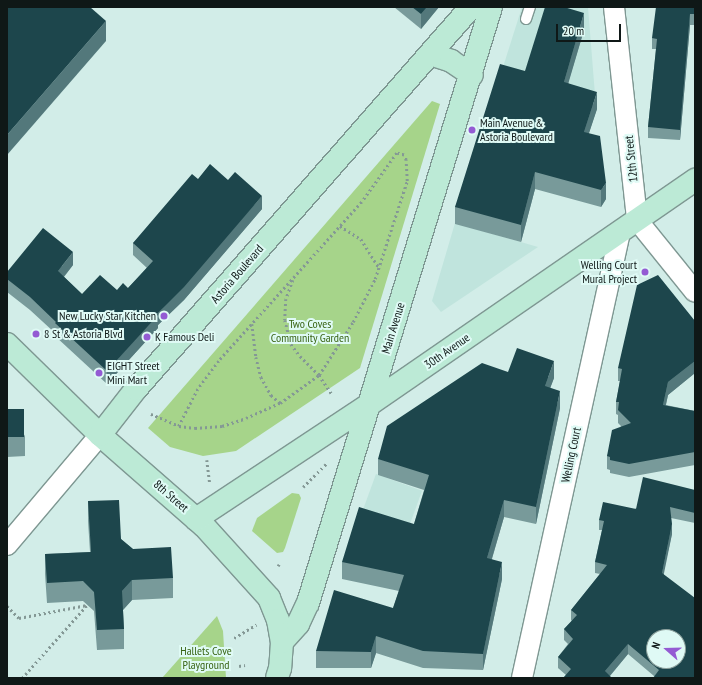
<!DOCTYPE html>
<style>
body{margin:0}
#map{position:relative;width:702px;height:685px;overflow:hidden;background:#d2ede8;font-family:"PT Sans Narrow",sans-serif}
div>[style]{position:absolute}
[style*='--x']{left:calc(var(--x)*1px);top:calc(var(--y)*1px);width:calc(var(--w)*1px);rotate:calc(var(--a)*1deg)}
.built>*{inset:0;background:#c0e4dd;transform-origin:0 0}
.green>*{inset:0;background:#a6d48a}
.path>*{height:2.5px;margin-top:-1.25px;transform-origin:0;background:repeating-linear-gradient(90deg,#849895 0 2px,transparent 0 5px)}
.roads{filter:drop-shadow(1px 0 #7e9792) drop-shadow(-1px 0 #7e9792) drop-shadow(0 1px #7e9792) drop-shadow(0 -1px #7e9792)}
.lane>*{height:10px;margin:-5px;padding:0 5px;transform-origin:5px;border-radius:5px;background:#fff}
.street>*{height:20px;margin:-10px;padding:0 10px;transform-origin:10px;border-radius:10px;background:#fff}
.secondary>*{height:22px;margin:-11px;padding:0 11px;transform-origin:11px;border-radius:11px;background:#bcead6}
.wall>*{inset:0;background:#789a9a}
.shaded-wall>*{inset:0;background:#53787b}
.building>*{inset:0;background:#1d464c;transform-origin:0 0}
.dots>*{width:11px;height:11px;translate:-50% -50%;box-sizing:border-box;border:2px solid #dffaf5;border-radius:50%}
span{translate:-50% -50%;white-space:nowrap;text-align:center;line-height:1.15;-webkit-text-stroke:4px #dffaf5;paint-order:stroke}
.poi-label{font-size:12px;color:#0f1817}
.left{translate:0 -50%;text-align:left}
.right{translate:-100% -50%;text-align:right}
.street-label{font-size:12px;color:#0f1817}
.park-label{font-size:12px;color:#396414}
.frame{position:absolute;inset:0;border:8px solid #0f1817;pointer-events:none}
.north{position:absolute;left:646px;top:629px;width:40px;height:40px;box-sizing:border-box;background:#dffaf5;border:1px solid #8ca09c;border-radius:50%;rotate:290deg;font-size:11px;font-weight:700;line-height:16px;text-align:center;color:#0f1817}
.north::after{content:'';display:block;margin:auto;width:14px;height:18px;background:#945bd3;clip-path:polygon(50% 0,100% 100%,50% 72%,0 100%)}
.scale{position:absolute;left:556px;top:24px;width:65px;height:18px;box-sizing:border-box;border:2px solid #0f1817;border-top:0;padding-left:5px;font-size:12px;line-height:14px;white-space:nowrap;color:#0f1817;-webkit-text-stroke:3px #dffaf5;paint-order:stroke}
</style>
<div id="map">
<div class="built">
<div style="clip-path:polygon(522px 7px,588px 7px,595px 95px,503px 67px)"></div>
<div style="clip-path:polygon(455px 223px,538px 247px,441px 312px,432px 301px)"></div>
<div style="left:376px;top:474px;width:49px;height:49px;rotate:20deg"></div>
</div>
<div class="green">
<div style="clip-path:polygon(432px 101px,440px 104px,360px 368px,236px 451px,203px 456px,170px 447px,148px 428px)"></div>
<div style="clip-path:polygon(292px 493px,299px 494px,301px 498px,285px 548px,283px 552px,277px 553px,252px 531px,257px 518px)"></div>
<div style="clip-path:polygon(217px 616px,223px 631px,226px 678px,162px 678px)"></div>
</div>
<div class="path">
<div style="--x:340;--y:226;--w:25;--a:32"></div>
<div style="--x:361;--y:239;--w:34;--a:58"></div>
<div style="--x:293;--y:280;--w:20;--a:110"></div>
<div style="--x:286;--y:299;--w:21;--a:93"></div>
<div style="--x:285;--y:320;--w:25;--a:76"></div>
<div style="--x:291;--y:344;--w:15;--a:53"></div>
<div style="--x:300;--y:356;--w:27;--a:45"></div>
<div style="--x:319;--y:375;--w:22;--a:56"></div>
<div style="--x:252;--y:324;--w:33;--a:83"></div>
<div style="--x:256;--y:357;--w:21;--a:76"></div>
<div style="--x:261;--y:377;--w:21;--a:61"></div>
<div style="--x:271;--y:395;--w:12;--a:42"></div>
<div style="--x:151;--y:414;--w:30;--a:23"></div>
<div style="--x:179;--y:426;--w:16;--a:7"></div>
<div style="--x:195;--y:428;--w:27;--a:-4"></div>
<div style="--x:222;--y:426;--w:25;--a:-18"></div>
<div style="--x:246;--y:418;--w:37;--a:-24"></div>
<div style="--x:280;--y:403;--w:48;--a:-35.7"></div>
<div style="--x:319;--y:375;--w:63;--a:-57.3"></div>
<div style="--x:353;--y:322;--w:48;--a:-62.9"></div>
<div style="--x:375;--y:279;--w:103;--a:-71.9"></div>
<div style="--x:407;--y:181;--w:21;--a:-93"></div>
<div style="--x:406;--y:160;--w:5;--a:-112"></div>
<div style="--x:404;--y:155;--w:7;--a:-164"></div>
<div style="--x:397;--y:153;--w:60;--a:125.5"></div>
<div style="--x:362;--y:202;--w:214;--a:132"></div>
<div style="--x:219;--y:361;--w:35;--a:127"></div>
<div style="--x:198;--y:389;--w:42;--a:117.2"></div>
<div style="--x:207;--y:460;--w:24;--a:83"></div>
<div style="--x:303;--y:487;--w:34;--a:-45"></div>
<div style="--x:278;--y:566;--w:2;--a:-63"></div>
<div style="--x:7;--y:606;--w:17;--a:45"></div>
<div style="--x:19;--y:618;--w:69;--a:-10.8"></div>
<div style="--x:234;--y:638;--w:26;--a:-31"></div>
<div style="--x:239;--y:666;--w:6;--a:-9"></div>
<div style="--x:22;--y:678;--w:98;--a:-48.3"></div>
</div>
<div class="roads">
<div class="lane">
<div style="--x:526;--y:19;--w:13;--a:-72"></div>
</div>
<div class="street">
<div style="--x:614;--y:7;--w:214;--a:83.8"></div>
<div style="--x:637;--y:220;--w:92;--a:51.1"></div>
<div style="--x:7;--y:545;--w:144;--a:-49.8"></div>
<div style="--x:522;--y:678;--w:457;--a:-77.6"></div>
</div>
<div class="secondary">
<div style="--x:430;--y:54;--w:22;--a:18"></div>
<div style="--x:451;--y:61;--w:25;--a:34"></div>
<div style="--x:7;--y:344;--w:130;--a:44.4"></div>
<div style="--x:100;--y:435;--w:138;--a:41.2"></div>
<div style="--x:204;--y:526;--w:97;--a:47.9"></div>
<div style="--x:269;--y:598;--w:24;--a:68"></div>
<div style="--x:278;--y:620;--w:22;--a:80"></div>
<div style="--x:282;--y:642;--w:26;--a:94"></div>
<div style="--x:280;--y:668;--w:10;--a:107"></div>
<div style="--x:100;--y:435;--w:58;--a:-52"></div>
<div style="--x:136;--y:389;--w:508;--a:-48.75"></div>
<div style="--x:196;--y:519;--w:209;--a:-33.5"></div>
<div style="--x:370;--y:404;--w:395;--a:-34.6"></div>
<div style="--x:282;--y:642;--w:24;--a:-48"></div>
<div style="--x:298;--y:624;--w:23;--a:-65"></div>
<div style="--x:308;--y:603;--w:623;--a:-72.93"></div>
</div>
</div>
<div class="wall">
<div style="clip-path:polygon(394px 7px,439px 7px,421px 29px)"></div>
<div style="clip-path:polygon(695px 7px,695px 25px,690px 25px,680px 140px,648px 138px,648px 127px,656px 49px,652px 49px,652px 38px)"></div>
<div style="clip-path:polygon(584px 30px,568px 83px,597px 109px,589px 133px,606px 199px,601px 207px,535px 189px,521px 242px,455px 224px,455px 207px,525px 71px)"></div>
<div style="clip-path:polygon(198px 179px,262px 209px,184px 300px,158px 325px,158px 328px,107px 384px,55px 336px,55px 333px,30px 310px,7px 292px,7px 272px,73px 265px,64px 277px,82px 294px,117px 290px,128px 288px,147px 268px,133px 255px,133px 243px)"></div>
<div style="clip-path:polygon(695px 321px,695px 373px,668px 395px,666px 405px,695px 411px,695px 465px,629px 477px,610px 473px,610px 470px,607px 469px,607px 456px,621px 426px,618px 423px,618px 415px,616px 414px,616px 402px,620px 381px,618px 381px,618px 368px)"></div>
<div style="clip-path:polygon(508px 372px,554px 378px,550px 388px,560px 408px,536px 524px,504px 517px,492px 559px,502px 579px,483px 670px,423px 668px,376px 653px,371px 668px,316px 668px,316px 651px,393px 608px,399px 591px,342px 579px,342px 562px,414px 524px,424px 490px,378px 475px,378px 459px)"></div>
<div style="clip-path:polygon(7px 409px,25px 436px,25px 456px,7px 457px)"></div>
<div style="clip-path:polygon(695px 490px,695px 523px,671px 518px,672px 534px,663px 574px,695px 678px,654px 676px,628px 654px,610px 676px,566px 675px,558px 668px,558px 657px,568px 644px,564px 640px,564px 629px,572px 621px,571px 620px,571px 610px,600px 574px,595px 573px,595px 562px,602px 530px,599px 530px,599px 520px)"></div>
<div style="clip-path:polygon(88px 501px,121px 539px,133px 549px,173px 578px,173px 598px,132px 600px,123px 610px,124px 629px,124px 649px,97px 650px,94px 611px,83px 601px,47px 603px,45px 574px,45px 554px,90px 552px,88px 521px)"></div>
</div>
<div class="shaded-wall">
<div style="clip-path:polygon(427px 7px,439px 7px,421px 29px,421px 14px)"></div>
<div style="clip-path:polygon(584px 13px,584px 30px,564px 98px,564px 82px)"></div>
<div style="clip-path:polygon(690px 14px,690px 25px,680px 140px,680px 130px)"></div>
<div style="clip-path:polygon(106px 21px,106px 41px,7px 155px,7px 135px)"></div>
<div style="clip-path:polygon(597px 92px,597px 109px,584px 148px,584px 132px)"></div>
<div style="clip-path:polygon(535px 172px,535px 189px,521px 242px,521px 225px)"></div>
<div style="clip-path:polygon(606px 183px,606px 199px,601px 207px,601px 190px)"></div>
<div style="clip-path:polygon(262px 196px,262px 209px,184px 300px,158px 325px,158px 328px,107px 384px,107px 371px)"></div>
<div style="clip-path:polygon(73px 252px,73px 265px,58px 284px,58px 271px)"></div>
<div style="clip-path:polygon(554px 361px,554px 378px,545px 402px,545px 386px)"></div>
<div style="clip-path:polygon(695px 361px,695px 373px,668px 395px,663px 417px,663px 405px,668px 382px)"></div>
<div style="clip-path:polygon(560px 391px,560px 408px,536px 524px,536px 507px)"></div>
<div style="clip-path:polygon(504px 500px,504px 517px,487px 575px,487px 558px)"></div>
<div style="clip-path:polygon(672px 524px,672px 534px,662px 583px,662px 573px)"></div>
<div style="clip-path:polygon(502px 562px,502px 579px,483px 670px,483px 654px)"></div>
<div style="clip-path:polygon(132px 580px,132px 600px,122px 611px,122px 591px)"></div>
<div style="clip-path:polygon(376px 636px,376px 653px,371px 668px,371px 652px)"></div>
<div style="clip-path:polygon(628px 644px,628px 654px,608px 678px,605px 671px)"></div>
</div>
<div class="building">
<div style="clip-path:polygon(7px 7px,90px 7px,106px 21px,7px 135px)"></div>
<div style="clip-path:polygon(412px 7px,427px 7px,421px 14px)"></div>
<div style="clip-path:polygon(545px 7px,564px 7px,584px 13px,564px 82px,597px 92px,584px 132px,600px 136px,606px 183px,601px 190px,535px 172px,521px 225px,455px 207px,500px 64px,525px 71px)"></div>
<div style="clip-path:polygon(656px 7px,695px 7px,695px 14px,690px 14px,680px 130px,648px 127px,657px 39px,652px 38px)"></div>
<div style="clip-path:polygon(210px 164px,228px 180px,235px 172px,262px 196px,184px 287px,157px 314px,158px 315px,107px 371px,55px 323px,56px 322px,30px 297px,7px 279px,7px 272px,43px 228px,73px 252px,58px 271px,82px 294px,100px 275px,117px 290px,123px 283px,128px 288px,153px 261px,133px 243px,192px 174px,198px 179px)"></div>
<div style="clip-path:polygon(658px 275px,695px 321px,695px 361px,668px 382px,663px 405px,695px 411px,695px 452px,629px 464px,610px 460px,610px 457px,607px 456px,612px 430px,631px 423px,618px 410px,619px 402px,616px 402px,622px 369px,618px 368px,637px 285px)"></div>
<div style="clip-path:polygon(517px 348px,554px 361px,545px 386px,560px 391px,536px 507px,504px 500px,487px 558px,502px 562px,483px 654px,423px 651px,376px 636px,371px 652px,316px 651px,334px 590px,393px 608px,404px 575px,342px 562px,359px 507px,414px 524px,429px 475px,378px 459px,387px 426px,482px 363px,508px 372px)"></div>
<div style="left:7px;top:409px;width:17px;height:28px"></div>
<div style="clip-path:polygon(evenodd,643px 477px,695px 490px,695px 513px,670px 507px,672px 524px,662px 573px,695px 598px,695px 678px,653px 678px,659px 670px,628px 644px,605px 671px,612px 678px,563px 678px,571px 669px,558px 657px,573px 639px,564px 629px,577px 615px,571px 610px,607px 565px,595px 562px,604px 521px,599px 520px,603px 502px,636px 509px,643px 477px,654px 637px,678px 637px,678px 661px,654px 661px,654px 637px)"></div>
<div style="clip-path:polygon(119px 500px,121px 539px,133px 549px,171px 547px,173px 578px,132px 580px,122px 591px,124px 629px,97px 630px,94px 592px,83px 581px,47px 583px,45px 554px,91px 552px,88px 501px)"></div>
</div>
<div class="dots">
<div style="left:472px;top:130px;background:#945bd3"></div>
<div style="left:645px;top:272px;background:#945bd3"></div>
<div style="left:164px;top:316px;background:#945bd3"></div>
<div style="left:36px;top:334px;background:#945bd3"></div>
<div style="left:147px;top:337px;background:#945bd3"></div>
<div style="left:99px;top:373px;background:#945bd3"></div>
</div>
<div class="poi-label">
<span class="left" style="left:480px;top:130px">Main Avenue &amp;<br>Astoria Boulevard</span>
<span class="right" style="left:637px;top:272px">Welling Court<br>Mural Project</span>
<span class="right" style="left:156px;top:316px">New Lucky Star Kitchen</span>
<span class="left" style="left:44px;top:334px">8 St &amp; Astoria Blvd</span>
<span class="left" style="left:155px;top:337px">K Famous Deli</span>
<span class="left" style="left:107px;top:373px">EIGHT Street<br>Mini Mart</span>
</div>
<div class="street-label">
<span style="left:631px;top:159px;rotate:-96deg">12th Street</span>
<span style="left:237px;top:274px;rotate:-49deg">Astoria Boulevard</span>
<span style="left:393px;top:328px;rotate:-73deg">Main Avenue</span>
<span style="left:447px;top:351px;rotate:-35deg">30th Avenue</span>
<span style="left:571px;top:455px;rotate:-78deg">Welling Court</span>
<span style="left:171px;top:496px;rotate:41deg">8th Street</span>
</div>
<div class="park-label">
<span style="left:310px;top:331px">Two Coves<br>Community Garden</span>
<span style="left:206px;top:658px">Hallets Cove<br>Playground</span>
</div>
<div class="frame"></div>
<div class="north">N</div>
<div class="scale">20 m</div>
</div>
